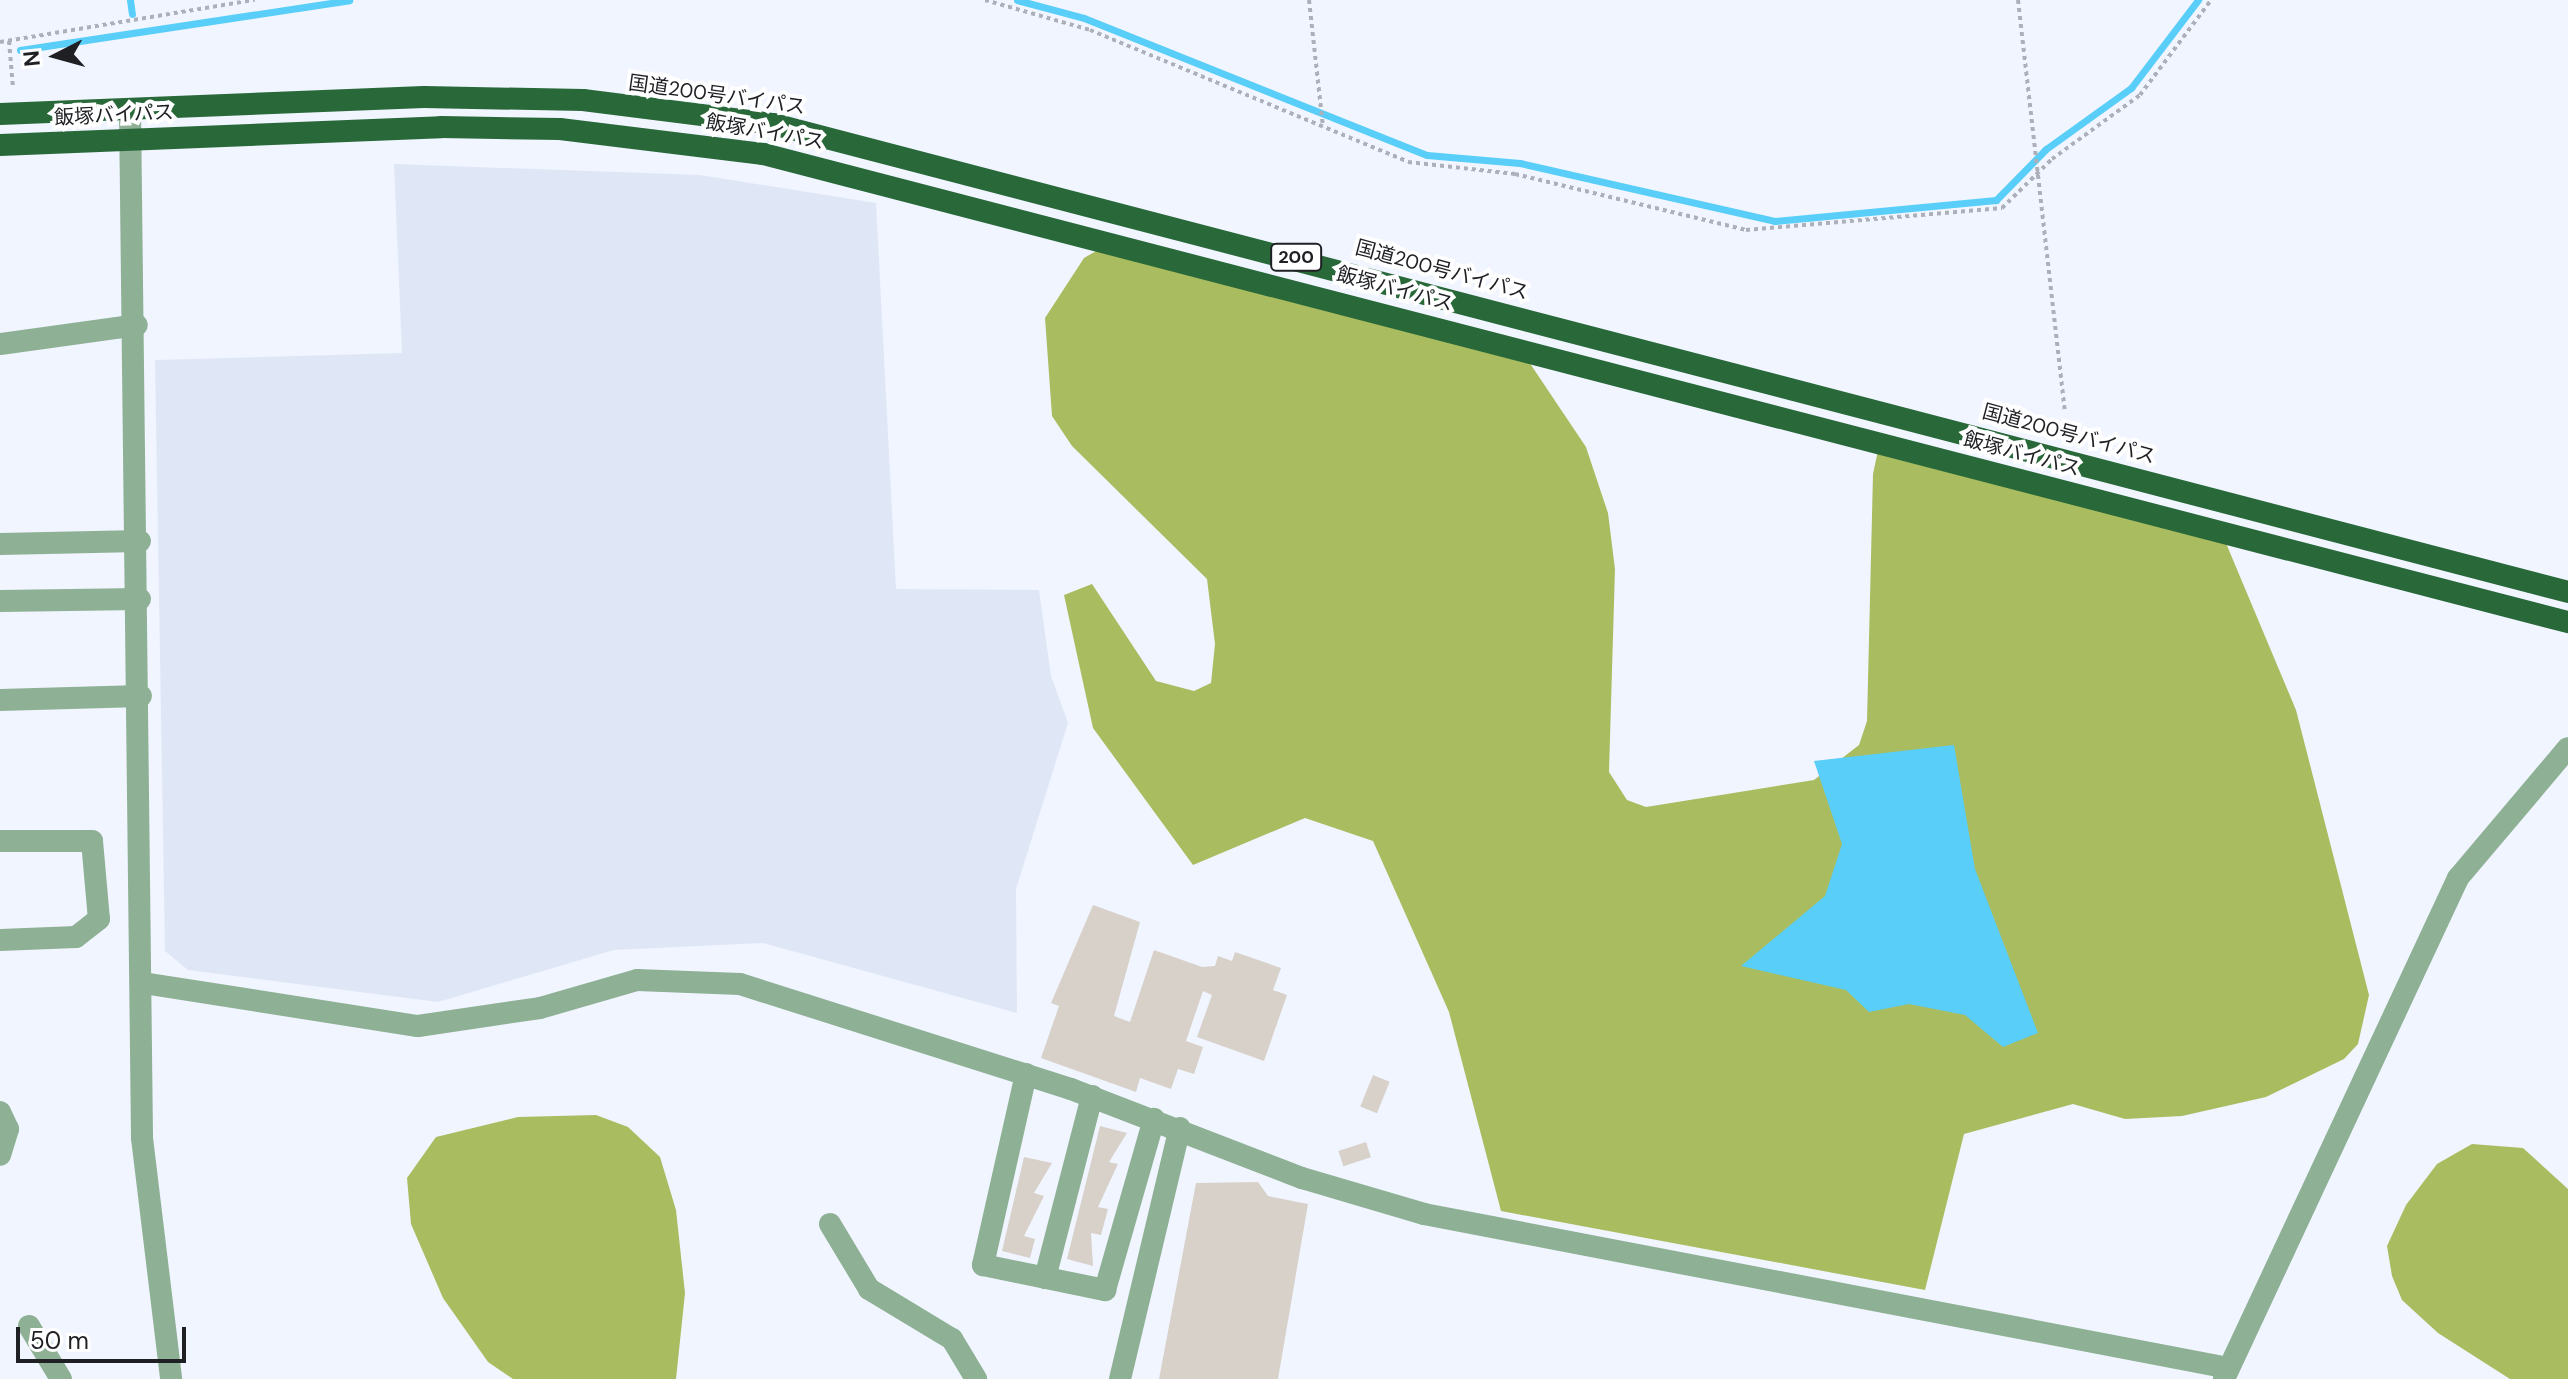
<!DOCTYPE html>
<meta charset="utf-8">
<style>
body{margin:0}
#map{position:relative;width:2568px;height:1379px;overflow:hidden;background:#f0f5ff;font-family:"DM Sans","Noto Sans JP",sans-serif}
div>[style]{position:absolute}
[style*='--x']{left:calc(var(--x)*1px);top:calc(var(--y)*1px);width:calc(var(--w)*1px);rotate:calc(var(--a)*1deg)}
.built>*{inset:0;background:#dfe7f7}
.forest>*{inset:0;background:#aabc60}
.water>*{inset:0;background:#58cef8}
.stream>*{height:7px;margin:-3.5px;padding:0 3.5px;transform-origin:3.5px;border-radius:3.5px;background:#58cef8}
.building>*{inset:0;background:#d8d1c9;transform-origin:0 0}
.path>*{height:4px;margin-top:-2px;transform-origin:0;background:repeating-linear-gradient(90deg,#adb0b8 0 4px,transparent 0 8px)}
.minor>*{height:22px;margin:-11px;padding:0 11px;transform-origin:11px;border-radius:11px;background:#8eb094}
.tertiary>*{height:22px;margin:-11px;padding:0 11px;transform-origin:11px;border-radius:11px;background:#8eb094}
.trunk>*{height:22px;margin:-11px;padding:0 11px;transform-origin:11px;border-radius:11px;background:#286839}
span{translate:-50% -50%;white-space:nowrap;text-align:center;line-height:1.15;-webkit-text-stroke:8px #fff;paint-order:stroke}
.shield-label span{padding:2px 6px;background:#fff;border:2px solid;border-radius:6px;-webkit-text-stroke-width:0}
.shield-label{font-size:18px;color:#1f2024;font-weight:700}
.street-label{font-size:20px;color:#1f2024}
.north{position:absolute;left:16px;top:16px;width:80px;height:80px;-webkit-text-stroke:6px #fff;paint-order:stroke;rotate:264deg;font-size:22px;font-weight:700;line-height:32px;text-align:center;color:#1f2024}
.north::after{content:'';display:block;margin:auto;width:28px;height:36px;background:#1f2024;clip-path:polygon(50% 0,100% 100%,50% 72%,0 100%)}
.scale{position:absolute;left:16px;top:1327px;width:170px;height:36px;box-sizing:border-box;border:4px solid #1f2024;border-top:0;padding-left:10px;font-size:24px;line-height:28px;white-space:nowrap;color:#1f2024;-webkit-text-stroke:6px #fff;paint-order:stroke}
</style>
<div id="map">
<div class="built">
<div style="clip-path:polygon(394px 164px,700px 175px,876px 203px,896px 589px,1039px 590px,1051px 676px,1068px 723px,1016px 889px,1017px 1013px,763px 943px,614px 950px,438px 1002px,188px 970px,165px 951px,155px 360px,402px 353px)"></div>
</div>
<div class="forest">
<div style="clip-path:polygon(1119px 238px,1521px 350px,1586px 447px,1608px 513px,1615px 569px,1609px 772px,1627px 800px,1646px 807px,1814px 780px,1859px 745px,1867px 721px,1873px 474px,1881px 436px,2223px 536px,2296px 710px,2369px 995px,2358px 1044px,2344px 1059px,2266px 1097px,2182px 1116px,2125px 1119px,2073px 1104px,1964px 1134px,1925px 1290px,1501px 1211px,1449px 1012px,1373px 841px,1305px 818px,1193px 865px,1093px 728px,1064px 595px,1092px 584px,1156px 681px,1194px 691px,1211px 683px,1215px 644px,1207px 579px,1072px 446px,1052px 416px,1045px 318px,1084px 258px)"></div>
<div style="clip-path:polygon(596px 1115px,628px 1127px,660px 1157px,676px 1210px,685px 1293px,676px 1379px,513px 1379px,488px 1362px,443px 1298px,411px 1224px,407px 1178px,436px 1137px,518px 1117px)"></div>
<div style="clip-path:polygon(2472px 1144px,2523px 1148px,2568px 1189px,2568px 1379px,2510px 1379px,2438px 1333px,2402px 1300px,2392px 1276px,2387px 1246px,2406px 1205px,2437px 1164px)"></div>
</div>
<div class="water">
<div style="clip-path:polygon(1954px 745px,1975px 869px,2038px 1033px,2003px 1047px,1965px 1015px,1909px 1004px,1869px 1012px,1846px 990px,1741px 966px,1825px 896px,1842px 844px,1814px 761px)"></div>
</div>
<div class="stream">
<div style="--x:130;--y:0;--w:14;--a:82"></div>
<div style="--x:1017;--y:0;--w:69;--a:15"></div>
<div style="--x:1084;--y:18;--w:369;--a:21.8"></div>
<div style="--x:1427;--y:155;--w:93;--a:4.9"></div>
<div style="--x:1520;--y:163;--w:262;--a:12.8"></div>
<div style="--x:1775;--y:221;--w:222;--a:-5.4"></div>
<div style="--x:1996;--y:200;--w:71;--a:-45.6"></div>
<div style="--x:2046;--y:149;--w:105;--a:-35.7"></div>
<div style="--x:2131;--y:88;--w:111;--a:-52.7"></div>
<div style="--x:20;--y:50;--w:333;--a:-8.6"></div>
</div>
<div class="building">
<div style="clip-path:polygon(1093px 905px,1140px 922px,1114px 1016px,1130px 1022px,1154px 950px,1202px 967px,1215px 966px,1218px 956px,1232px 961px,1235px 952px,1281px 968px,1273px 990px,1287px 995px,1264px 1061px,1197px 1037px,1212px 995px,1203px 991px,1186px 1041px,1203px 1047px,1194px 1074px,1178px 1069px,1171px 1089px,1140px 1078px,1136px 1092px,1041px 1058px,1059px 1006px,1051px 1003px)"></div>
<div style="left:1373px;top:1075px;width:18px;height:34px;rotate:22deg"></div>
<div style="clip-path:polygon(1100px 1126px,1127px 1133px,1109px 1162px,1118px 1164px,1098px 1207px,1108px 1209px,1101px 1235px,1091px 1233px,1093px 1266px,1067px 1259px)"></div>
<div style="left:1366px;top:1142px;width:16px;height:29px;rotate:72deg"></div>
<div style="clip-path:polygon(1024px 1157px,1052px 1163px,1034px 1193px,1044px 1196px,1024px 1236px,1035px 1239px,1030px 1258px,1002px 1251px)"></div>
<div style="clip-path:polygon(1258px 1182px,1268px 1196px,1308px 1204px,1278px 1379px,1159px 1379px,1196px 1183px)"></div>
</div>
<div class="path">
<div style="--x:985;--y:0;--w:109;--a:15.9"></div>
<div style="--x:1090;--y:30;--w:344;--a:22.5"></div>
<div style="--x:1408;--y:162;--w:108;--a:6.4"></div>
<div style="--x:1515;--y:174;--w:238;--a:13.6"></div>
<div style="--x:1746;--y:230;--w:257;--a:-4.9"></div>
<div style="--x:2002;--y:208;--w:70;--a:-44.4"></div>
<div style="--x:2052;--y:159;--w:109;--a:-36"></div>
<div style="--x:2140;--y:95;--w:119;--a:-53.2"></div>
<div style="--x:1309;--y:0;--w:128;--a:83.7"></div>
<div style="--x:2018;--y:0;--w:413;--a:83.5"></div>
<div style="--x:9;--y:41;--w:47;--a:85.1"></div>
<div style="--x:0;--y:42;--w:258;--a:-9.4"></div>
</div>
<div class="minor">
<div style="--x:0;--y:544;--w:140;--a:-1.2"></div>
<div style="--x:0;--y:601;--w:140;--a:-0.8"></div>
<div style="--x:0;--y:700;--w:141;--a:-1.6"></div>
<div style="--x:0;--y:841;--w:92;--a:0"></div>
<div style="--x:92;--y:841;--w:78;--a:84.9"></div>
<div style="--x:99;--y:919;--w:29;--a:142"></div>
<div style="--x:76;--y:937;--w:76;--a:177.7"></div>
<div style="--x:1026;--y:1074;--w:196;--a:102.7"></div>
<div style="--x:983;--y:1265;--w:125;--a:11.6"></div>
<div style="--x:1105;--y:1290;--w:178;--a:-74"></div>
<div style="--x:0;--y:1112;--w:19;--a:65"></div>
<div style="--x:8;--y:1129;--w:27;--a:107"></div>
<div style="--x:830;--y:1224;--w:76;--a:59"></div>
<div style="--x:869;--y:1289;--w:97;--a:31.1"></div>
<div style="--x:952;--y:1339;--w:47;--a:59"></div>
<div style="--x:1045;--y:1278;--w:188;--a:-75.5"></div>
<div style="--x:29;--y:1326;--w:62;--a:58.9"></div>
</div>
<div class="tertiary">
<div style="--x:130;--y:110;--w:1028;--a:89.33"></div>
<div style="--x:142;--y:1138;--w:243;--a:83.1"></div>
<div style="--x:0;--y:344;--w:138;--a:-7.9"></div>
<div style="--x:143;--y:983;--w:278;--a:8.9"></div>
<div style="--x:418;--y:1026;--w:123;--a:-8.4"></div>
<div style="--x:540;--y:1008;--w:101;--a:-16.1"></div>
<div style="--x:637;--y:980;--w:103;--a:2.2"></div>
<div style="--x:740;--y:984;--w:347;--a:17.6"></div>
<div style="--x:1071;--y:1089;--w:248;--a:21.1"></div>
<div style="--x:1302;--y:1178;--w:127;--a:16.4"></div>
<div style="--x:1424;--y:1214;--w:819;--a:10.84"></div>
<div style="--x:1120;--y:1379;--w:258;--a:-76.6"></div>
<div style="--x:2224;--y:1379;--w:553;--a:-64.96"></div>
<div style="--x:2458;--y:878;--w:170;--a:-49.8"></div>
</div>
<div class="trunk">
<div style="--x:0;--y:114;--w:424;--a:-2.3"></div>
<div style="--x:424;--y:97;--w:159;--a:1.1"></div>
<div style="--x:583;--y:100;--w:192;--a:7.2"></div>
<div style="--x:773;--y:124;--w:1855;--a:14.61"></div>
<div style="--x:0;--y:145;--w:441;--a:-2.3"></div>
<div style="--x:441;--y:127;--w:119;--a:1"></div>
<div style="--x:560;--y:129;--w:205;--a:7"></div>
<div style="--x:763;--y:154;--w:1865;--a:14.54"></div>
</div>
<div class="shield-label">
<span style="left:1296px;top:257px">200</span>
</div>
<div class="street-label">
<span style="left:717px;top:95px;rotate:8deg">国道200号バイパス</span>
<span style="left:114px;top:115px;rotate:-3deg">飯塚バイパス</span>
<span style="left:765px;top:132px;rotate:10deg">飯塚バイパス</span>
<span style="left:1442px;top:270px;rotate:15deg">国道200号バイパス</span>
<span style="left:1395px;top:289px;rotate:15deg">飯塚バイパス</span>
<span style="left:2069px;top:434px;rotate:15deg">国道200号バイパス</span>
<span style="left:2022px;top:454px;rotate:15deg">飯塚バイパス</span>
</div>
<div class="north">N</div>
<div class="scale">50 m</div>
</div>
